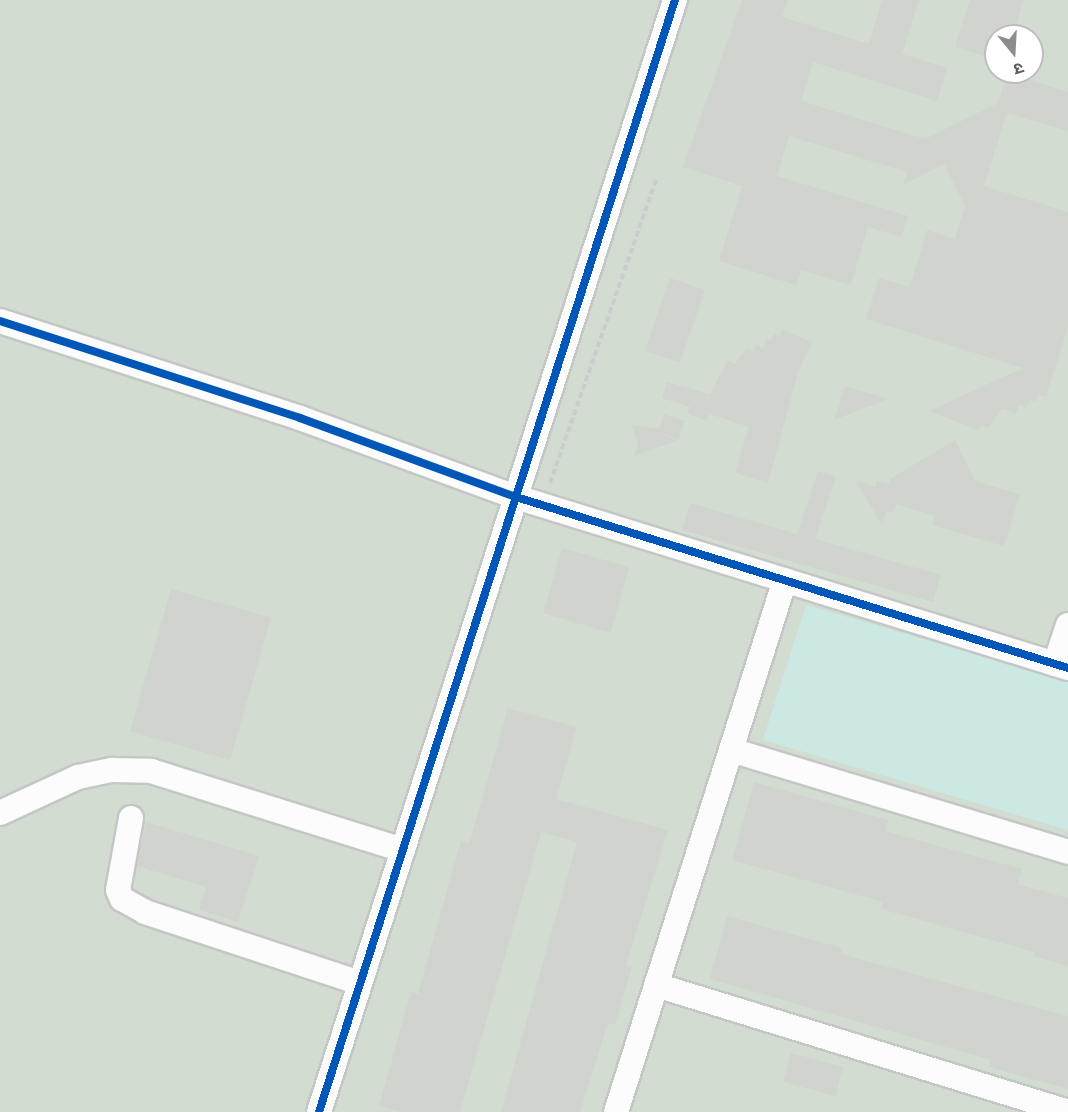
<!DOCTYPE html>
<meta charset="utf-8">
<style>
body{margin:0}
#map{position:relative;width:1068px;height:1112px;overflow:hidden;background:#e4eae2;font-family:Ubuntu,"Noto Sans Devanagari",sans-serif}
div>[style]{position:absolute}
[style*='--x']{left:calc(var(--x)*1px);top:calc(var(--y)*1px);width:calc(var(--w)*1px);rotate:calc(var(--a)*1deg)}
.education>*{inset:0;background:#d3dcd1}
.green>*{inset:0;background:#cbe8e3}
.building>*{inset:0;background:#d0d3ce;transform-origin:0 0}
.path>*{height:4px;margin-top:-2px;transform-origin:0;background:repeating-linear-gradient(90deg,#c8cdce 0 6px,transparent 0 9px)}
.roads{filter:drop-shadow(2px 0 #c5c6c6) drop-shadow(-2px 0 #c5c6c6) drop-shadow(0 2px #c5c6c6) drop-shadow(0 -2px #c5c6c6)}
.minor>*{height:24px;margin:-12px;padding:0 12px;transform-origin:12px;border-radius:12px;background:#fbfcfb}
.cycleway>*{height:8px;margin:-4px;padding:0 4px;transform-origin:4px;border-radius:4px;background:#0057b8}
span{translate:-50% -50%;white-space:nowrap;text-align:center;line-height:1.15;-webkit-text-stroke:4.5px #fff;paint-order:stroke}
.north{position:absolute;left:984px;top:24px;width:60px;height:60px;box-sizing:border-box;background:#fff;border:2px solid #bebcc0;border-radius:50%;rotate:162deg;font-size:16px;font-weight:700;line-height:24px;text-align:center;color:#5c5861}
.north::after{content:'';display:block;margin:auto;width:21px;height:27px;background:#8c8b8e;clip-path:polygon(50% 0,100% 100%,50% 72%,0 100%)}
</style>
<div id="map">
<div class="education">
<div style="clip-path:polygon(evenodd,0 0,1068px 0,1068px 1112px,0 1112px,0 0,996px 36px,1032px 36px,1032px 72px,996px 72px,996px 36px)"></div>
</div>
<div class="green">
<div style="clip-path:polygon(806px 605px,1068px 681px,1068px 830px,763px 740px)"></div>
</div>
<div class="building">
<div style="clip-path:polygon(742px 0,788px 0,782px 17px,869px 44px,882px 0,919px 0,902px 54px,947px 68px,937px 101px,813px 62px,801px 101px,925px 139px,998px 103px,1007px 73px,1068px 92px,1068px 131px,1007px 113px,984px 186px,1068px 212px,1068px 327px,1046px 397px,1039px 395px,1035px 402px,1030px 399px,1026px 408px,1019px 405px,1016px 414px,1002px 408px,989px 428px,981px 425px,979px 430px,929px 411px,1023px 368px,866px 319px,879px 278px,910px 287px,927px 230px,955px 239px,965px 206px,944px 164px,903px 185px,907px 172px,789px 136px,777px 176px,908px 216px,901px 237px,868px 227px,851px 285px,801px 270px,796px 285px,719px 261px,742px 186px,683px 167px)"></div>
<div style="clip-path:polygon(970px 0,1024px 0,1012px 36px,996px 36px,996px 60px,955px 47px)"></div>
<div style="left:670px;top:278px;width:37px;height:77px;rotate:19deg"></div>
<div style="clip-path:polygon(782px 330px,812px 342px,798px 373px,768px 483px,735px 473px,749px 427px,710px 414px,707px 421px,687px 413px,690px 407px,662px 398px,667px 382px,710px 394px,727px 361px,735px 364px,746px 349px,753px 352px,756px 345px,763px 348px,766px 339px,771px 341px,774px 333px,780px 336px)"></div>
<div style="clip-path:polygon(845px 386px,888px 399px,834px 420px)"></div>
<div style="clip-path:polygon(664px 414px,685px 421px,678px 439px,663px 434px,676px 441px,634px 456px,638px 444px,632px 425px,659px 429px)"></div>
<div style="clip-path:polygon(955px 440px,975px 481px,1020px 494px,1004px 546px,932px 525px,935px 516px,896px 504px,894px 513px,886px 511px,882px 525px,855px 480px,875px 487px,877px 481px,889px 484px,890px 479px)"></div>
<div style="clip-path:polygon(818px 471px,836px 477px,815px 539px,941px 575px,933px 602px,682px 530px,690px 503px,797px 534px)"></div>
<div style="left:562px;top:548px;width:70px;height:68px;rotate:16deg"></div>
<div style="left:171px;top:589px;width:104px;height:148px;rotate:16deg"></div>
<div style="clip-path:polygon(508px 708px,577px 727px,556px 799px,668px 830px,626px 965px,632px 967px,615px 1025px,608px 1023px,580px 1112px,501px 1112px,577px 842px,541px 832px,460px 1112px,402px 1112px,379px 1106px,411px 992px,418px 994px,461px 841px,469px 844px)"></div>
<div style="clip-path:polygon(754px 782px,888px 820px,885px 831px,1022px 869px,1017px 884px,1068px 898px,1068px 966px,1033px 956px,1035px 952px,881px 909px,883px 902px,732px 860px)"></div>
<div style="clip-path:polygon(146px 822px,259px 856px,238px 922px,199px 910px,206px 887px,137px 866px)"></div>
<div style="clip-path:polygon(727px 916px,842px 948px,841px 954px,1068px 1016px,1068px 1089px,989px 1067px,991px 1060px,710px 979px)"></div>
<div style="left:791px;top:1053px;width:54px;height:30px;rotate:15deg"></div>
</div>
<div class="path">
<div style="--x:550;--y:483;--w:323;--a:-70.7"></div>
</div>
<div class="roads">
<div class="minor">
<div style="--x:0;--y:321;--w:315;--a:17.9"></div>
<div style="--x:300;--y:418;--w:230;--a:20.1"></div>
<div style="--x:516;--y:497;--w:578;--a:17.21"></div>
<div style="--x:1055;--y:664;--w:41;--a:-71.6"></div>
<div style="--x:731;--y:750;--w:352;--a:16.8"></div>
<div style="--x:0;--y:813;--w:86;--a:-24.8"></div>
<div style="--x:78;--y:777;--w:35;--a:-12"></div>
<div style="--x:112;--y:770;--w:39;--a:1"></div>
<div style="--x:151;--y:771;--w:264;--a:17.4"></div>
<div style="--x:131;--y:818;--w:73;--a:100.2"></div>
<div style="--x:118;--y:890;--w:10;--a:66"></div>
<div style="--x:122;--y:899;--w:26;--a:29"></div>
<div style="--x:145;--y:912;--w:226;--a:18.3"></div>
<div style="--x:656;--y:985;--w:431;--a:17.1"></div>
<div style="--x:319;--y:1112;--w:1168;--a:-72.25"></div>
<div style="--x:616;--y:1112;--w:558;--a:-72.38"></div>
</div>
</div>
<div class="cycleway">
<div style="--x:0;--y:321;--w:315;--a:17.9"></div>
<div style="--x:300;--y:418;--w:230;--a:20.1"></div>
<div style="--x:516;--y:497;--w:578;--a:17.21"></div>
<div style="--x:319;--y:1112;--w:1168;--a:-72.25"></div>
</div>
<div class="north">उ</div>
</div>
